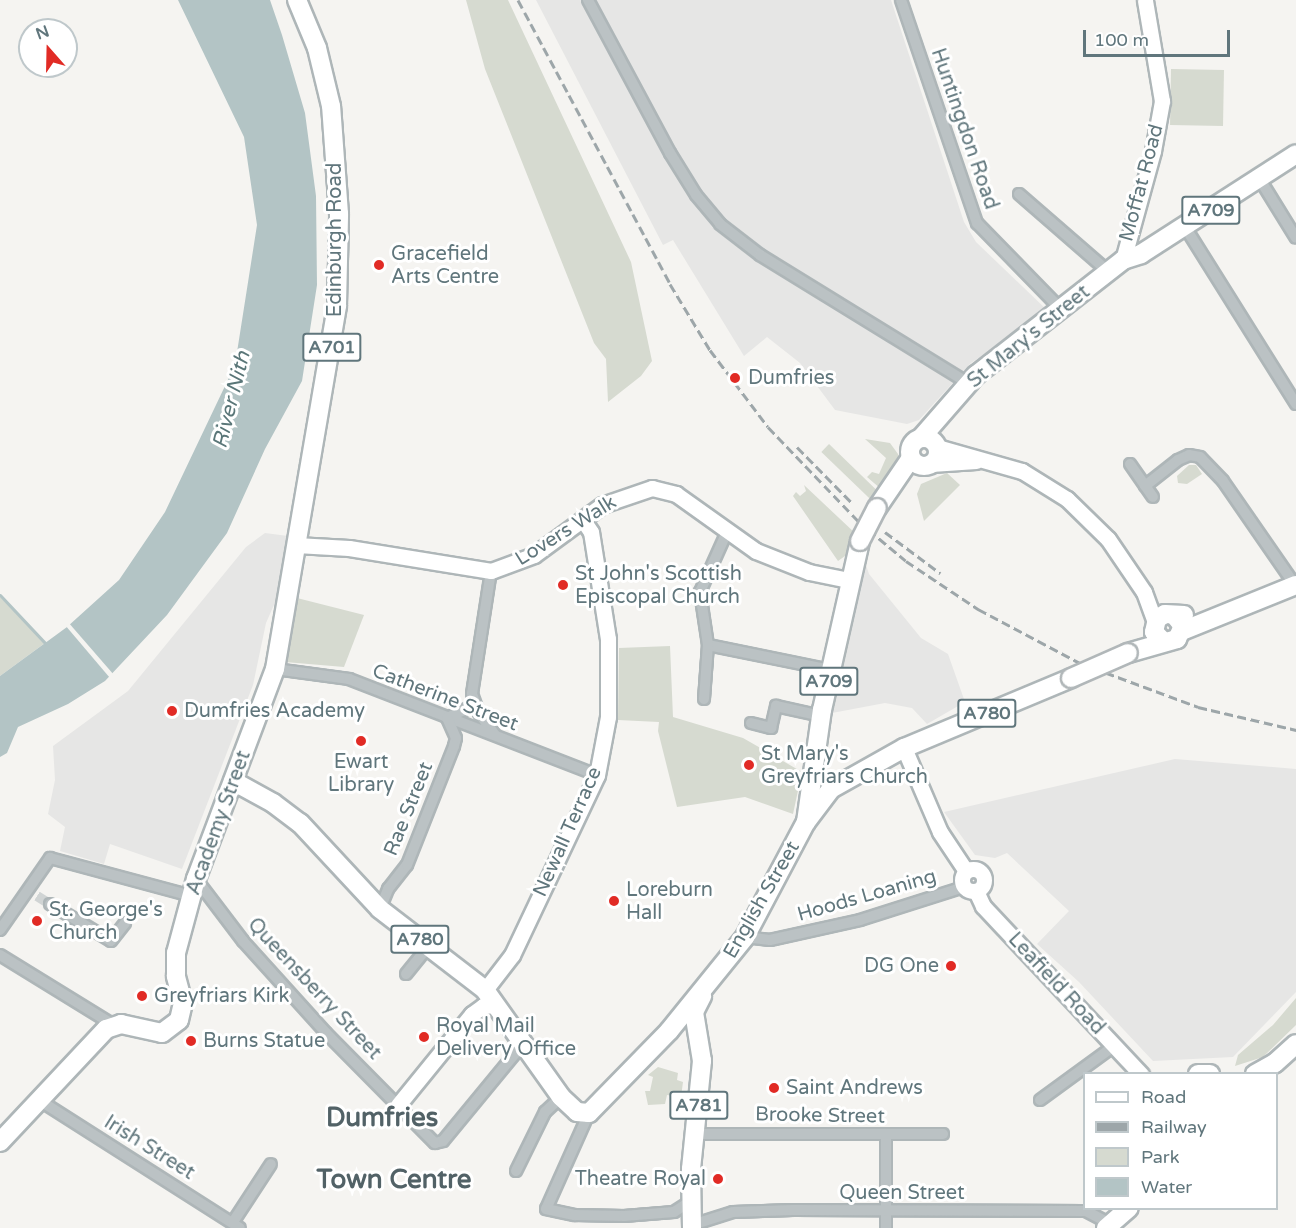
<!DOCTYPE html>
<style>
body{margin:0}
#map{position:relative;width:1296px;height:1228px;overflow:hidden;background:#f5f4f1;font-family:"Varela Round",sans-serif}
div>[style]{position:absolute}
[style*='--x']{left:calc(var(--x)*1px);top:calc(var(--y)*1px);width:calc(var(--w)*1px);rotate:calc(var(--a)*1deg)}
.built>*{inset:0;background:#e6e6e5}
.green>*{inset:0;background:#d6dad0;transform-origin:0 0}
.water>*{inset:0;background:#b3c4c5}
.pier>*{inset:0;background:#f5f4f1}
.stream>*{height:3px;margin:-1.5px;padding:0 1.5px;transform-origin:1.5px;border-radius:1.5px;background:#b3c4c5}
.street-tunnel>*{height:10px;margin-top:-5px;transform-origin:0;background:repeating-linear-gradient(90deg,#d0d4d4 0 10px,transparent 0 15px)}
.roads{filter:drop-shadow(2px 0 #aeb6b8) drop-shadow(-2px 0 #aeb6b8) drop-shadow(0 2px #aeb6b8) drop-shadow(0 -2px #aeb6b8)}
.street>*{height:10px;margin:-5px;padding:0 5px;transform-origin:5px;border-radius:5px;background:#bbc2c4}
.secondary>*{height:15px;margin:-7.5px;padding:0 7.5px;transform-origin:7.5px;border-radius:7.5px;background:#fff}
.secondary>.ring{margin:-7.5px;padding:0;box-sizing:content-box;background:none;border:15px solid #fff;border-radius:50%}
.primary>*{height:18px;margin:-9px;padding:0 9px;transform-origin:9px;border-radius:9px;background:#fff}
.primary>.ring{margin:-9px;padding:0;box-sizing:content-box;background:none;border:18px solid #fff;border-radius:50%}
.rail>*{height:3px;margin-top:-1.5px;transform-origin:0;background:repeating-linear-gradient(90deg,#9da6a9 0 9px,transparent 0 13.5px)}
.bridges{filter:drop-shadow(2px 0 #b1b7b9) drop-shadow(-2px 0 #b1b7b9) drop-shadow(0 2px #b1b7b9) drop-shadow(0 -2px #b1b7b9)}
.primary-bridge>*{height:18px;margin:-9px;padding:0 9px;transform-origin:9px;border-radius:9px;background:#fff}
.dots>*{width:16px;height:16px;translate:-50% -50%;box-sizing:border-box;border:3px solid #fff;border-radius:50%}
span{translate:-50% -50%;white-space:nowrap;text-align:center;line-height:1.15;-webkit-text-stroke:6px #fff;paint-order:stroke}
.shield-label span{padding:2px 4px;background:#fff;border:2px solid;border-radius:4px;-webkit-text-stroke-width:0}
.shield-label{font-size:18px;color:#60767c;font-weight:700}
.street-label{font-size:20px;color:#60767c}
.poi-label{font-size:20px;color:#60767c}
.left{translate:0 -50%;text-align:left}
.right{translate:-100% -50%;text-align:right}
.water-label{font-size:21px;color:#5a7678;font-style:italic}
.district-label{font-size:26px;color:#526267;font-weight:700}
.legend{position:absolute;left:1083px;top:1072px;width:195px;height:138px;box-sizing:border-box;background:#fff;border:2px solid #bfc8cb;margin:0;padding:8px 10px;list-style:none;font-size:18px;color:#60767c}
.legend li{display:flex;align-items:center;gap:12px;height:30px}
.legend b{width:30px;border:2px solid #bfc8cb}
.north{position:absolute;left:18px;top:18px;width:60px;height:60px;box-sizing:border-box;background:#fff;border:2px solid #bfc8cb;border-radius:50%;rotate:340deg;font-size:16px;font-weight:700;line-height:24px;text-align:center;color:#60767c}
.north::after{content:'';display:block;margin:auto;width:21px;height:27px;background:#e12b25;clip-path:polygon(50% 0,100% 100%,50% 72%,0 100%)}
.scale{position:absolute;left:1083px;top:30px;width:147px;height:27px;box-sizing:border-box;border:3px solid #60767c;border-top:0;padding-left:8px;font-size:18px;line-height:21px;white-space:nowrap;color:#60767c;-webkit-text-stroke:4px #fff;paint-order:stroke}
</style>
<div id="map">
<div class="built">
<div style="clip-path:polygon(536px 0,891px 0,964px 222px,976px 242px,1048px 311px,971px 363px,919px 420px,907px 424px,835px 410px,800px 363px,767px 337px,744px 356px,673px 240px,663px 245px)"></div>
<div style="clip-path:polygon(265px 533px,288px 536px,277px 598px,266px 623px,253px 685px,182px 869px,110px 844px,104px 864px,60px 851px,65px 827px,48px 814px,55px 780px,53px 746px,128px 691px,246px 547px)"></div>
<div style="clip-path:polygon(864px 559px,869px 574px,921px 638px,948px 654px,965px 702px,927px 724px,912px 708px,885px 703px,832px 713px)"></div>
<div style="clip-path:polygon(1175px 759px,1296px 769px,1296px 992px,1233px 1057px,1153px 1061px,1079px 982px,1037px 944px,1069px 911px,1007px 853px,995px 858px,975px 855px,944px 812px)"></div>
</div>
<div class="green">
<div style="clip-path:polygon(466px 0,508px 0,631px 262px,652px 361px,641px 376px,608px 402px,606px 359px,594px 343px,485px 69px)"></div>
<div style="left:1171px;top:69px;width:53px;height:56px;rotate:1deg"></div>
<div style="clip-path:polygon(865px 439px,890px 443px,898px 454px,900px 463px,881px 489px,867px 477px,872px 472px,879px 474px,886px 458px)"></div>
<div style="left:829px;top:444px;width:70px;height:11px;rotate:44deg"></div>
<div style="clip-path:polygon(1189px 465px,1196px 465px,1202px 474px,1187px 484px,1178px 483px,1177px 476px)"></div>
<div style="clip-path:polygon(947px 473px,960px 485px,924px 521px,917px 494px,921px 484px)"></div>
<div style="clip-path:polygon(804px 485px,856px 534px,852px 551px,838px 561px,793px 496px,796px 492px,800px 496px,806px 491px)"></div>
<div style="clip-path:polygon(0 597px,45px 643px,0 676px)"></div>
<div style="clip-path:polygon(297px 598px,364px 615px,344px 667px,285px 662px)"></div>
<div style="clip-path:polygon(670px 646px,673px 717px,743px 738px,802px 772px,793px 814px,745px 797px,677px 807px,658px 731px,659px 722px,618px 720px,619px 648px)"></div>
<div style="clip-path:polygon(1296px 998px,1296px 1025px,1263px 1057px,1235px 1066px,1238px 1055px,1273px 1025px)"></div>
<div style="clip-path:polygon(658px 1067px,678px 1073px,677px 1080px,683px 1082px,681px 1097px,667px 1095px,665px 1104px,648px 1105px,645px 1091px,650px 1091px,653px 1077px,648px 1075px)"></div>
</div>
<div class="water">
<div style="clip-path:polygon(178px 0,270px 0,282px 35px,305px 113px,316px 196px,317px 285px,302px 381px,265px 449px,227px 533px,167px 615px,105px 681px,68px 704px,18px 727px,7px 753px,0 757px,0 676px,67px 627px,119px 580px,165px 512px,235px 365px,257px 225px,244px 137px)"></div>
</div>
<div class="pier">
<div style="clip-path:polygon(68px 622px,114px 675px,110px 678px,65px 625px)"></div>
</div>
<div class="stream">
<div style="--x:0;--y:595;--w:66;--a:46.8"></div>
</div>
<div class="street-tunnel">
<div style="--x:37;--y:896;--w:15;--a:32"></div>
</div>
<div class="roads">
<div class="street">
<div style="--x:588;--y:0;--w:174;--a:61.8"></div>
<div style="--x:670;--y:153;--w:49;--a:58.2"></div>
<div style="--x:696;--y:195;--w:38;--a:50"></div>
<div style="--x:720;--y:224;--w:51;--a:37.8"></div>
<div style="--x:760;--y:255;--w:244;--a:31.6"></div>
<div style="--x:901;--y:0;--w:236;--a:71.2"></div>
<div style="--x:977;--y:223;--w:120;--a:45.7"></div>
<div style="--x:1259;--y:178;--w:70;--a:58.3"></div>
<div style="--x:1019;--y:194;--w:121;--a:41"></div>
<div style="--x:1185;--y:227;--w:209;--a:57.9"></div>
<div style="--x:1130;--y:464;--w:40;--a:55.1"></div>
<div style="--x:1145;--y:486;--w:42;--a:-38.2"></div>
<div style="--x:1178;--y:460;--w:12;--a:-24"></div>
<div style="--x:1189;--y:455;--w:11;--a:10"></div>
<div style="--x:1200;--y:457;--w:33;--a:46"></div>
<div style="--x:1223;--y:481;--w:126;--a:55.3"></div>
<div style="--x:491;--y:571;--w:124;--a:98.8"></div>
<div style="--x:472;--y:694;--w:20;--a:70"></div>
<div style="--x:479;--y:713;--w:26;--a:54"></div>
<div style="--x:708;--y:645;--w:126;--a:11.5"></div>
<div style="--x:275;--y:669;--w:75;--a:7.7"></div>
<div style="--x:349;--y:679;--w:266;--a:21.2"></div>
<div style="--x:704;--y:699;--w:54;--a:-85.8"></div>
<div style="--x:708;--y:645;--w:54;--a:-98.6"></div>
<div style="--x:700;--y:592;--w:66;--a:-65.8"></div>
<div style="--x:447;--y:718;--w:31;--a:-25"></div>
<div style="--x:751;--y:723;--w:21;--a:14"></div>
<div style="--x:771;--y:728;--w:23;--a:-77"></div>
<div style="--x:776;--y:706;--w:46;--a:12.5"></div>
<div style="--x:196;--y:879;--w:78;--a:52.8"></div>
<div style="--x:243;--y:941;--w:124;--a:47.9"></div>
<div style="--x:326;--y:1033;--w:155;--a:45.3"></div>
<div style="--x:435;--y:1143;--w:8;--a:-14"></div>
<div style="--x:443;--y:1141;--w:126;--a:-50.5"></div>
<div style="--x:50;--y:904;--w:71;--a:31.2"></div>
<div style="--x:111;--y:941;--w:23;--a:-52"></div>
<div style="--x:380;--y:909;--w:22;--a:-68"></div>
<div style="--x:388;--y:889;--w:31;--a:-52"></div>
<div style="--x:407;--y:865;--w:128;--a:-68.4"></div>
<div style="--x:454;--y:746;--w:8;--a:-76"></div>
<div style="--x:456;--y:738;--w:22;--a:-114"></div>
<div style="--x:0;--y:930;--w:88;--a:-55.2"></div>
<div style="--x:50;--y:858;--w:147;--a:15"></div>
<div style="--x:745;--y:937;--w:25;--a:7"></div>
<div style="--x:770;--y:940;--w:92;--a:-12.5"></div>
<div style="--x:860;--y:920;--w:109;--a:-17.6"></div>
<div style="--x:0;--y:955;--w:132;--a:31.6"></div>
<div style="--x:406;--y:974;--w:36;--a:-51"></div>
<div style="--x:39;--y:1100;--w:238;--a:32.5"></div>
<div style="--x:1040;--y:1100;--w:92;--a:-36.1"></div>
<div style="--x:589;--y:1113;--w:105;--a:114.1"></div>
<div style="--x:546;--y:1209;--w:30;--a:12"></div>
<div style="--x:575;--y:1215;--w:49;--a:1.2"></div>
<div style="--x:624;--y:1216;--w:50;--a:-4.6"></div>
<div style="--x:674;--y:1212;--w:20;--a:-33"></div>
<div style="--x:697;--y:1134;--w:246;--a:0"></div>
<div style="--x:886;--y:1135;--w:93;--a:90"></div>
<div style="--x:516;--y:1171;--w:66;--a:-63.8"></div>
<div style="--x:545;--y:1112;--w:22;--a:-43"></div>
<div style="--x:233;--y:1222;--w:69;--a:-56.8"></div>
<div style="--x:692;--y:1225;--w:43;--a:-17.6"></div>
<div style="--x:733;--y:1212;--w:60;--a:-1.9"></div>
<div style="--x:793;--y:1210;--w:293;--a:0.2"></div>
<div style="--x:1086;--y:1211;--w:27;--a:28"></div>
</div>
<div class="secondary">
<div style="--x:1123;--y:260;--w:113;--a:-74.6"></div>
<div style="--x:1153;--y:151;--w:51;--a:-79.8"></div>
<div style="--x:1162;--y:101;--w:102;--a:-99.6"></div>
<div style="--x:937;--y:447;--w:88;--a:15.8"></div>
<div style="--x:1022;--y:471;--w:53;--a:31.9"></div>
<div style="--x:1067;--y:499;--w:57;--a:44.3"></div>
<div style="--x:1108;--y:539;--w:64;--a:55.8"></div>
<div style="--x:1144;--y:592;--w:33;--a:70"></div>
<div style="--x:931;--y:464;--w:45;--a:-3.8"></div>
<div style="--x:296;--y:545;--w:53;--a:3.2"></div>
<div style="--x:349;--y:548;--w:144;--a:9.2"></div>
<div style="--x:491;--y:571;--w:46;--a:-20.4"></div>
<div style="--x:534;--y:555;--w:84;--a:-36.3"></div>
<div style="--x:602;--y:505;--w:53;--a:-18.8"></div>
<div style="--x:652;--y:488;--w:25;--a:14"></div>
<div style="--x:676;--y:494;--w:98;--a:35.5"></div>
<div style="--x:756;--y:551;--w:57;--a:21.6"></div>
<div style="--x:809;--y:572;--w:41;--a:11.3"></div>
<div style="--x:904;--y:748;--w:91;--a:66.8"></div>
<div style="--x:940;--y:832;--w:47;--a:56.3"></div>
<div class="ring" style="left:962px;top:869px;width:7px;height:7px"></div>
<div style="--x:976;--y:891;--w:17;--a:65"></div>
<div style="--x:983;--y:906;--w:231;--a:46.8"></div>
<div style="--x:485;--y:990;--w:44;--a:-52.4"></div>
<div style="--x:512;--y:955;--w:199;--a:-64.7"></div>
<div style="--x:597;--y:775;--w:59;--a:-79.3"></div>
<div style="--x:608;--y:717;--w:78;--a:-90"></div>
<div style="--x:608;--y:639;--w:108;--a:-99"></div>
<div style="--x:591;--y:532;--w:14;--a:-124"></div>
<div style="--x:398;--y:1105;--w:117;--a:-50.9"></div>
<div style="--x:472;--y:1014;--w:14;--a:-36"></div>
<div style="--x:483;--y:1006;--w:12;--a:-5"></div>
</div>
<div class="primary">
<div style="--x:921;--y:438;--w:84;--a:-48.9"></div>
<div style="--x:976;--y:375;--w:187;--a:-38"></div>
<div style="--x:1123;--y:260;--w:19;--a:-18"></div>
<div style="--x:1141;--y:254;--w:184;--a:-32.8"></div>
<div class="ring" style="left:910px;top:438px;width:10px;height:10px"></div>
<div style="--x:877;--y:508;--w:60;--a:-55.8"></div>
<div style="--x:1182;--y:631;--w:123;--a:-22"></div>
<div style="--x:1164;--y:642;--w:14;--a:-135"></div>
<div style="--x:1154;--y:632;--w:13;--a:-77"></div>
<div style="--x:1157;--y:619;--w:9;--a:-32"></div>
<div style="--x:1165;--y:614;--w:19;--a:3"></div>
<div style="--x:1128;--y:653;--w:51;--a:-15.9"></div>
<div style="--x:1177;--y:639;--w:14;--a:-65"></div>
<div style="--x:1183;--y:626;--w:14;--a:-129"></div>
<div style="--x:233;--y:781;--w:46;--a:28.8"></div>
<div style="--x:273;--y:803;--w:34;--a:37"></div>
<div style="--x:300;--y:823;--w:117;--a:47.1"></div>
<div style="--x:380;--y:909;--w:133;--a:37.6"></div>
<div style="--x:485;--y:990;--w:131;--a:54.6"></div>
<div style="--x:561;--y:1097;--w:22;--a:43"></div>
<div style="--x:577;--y:1112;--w:12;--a:5"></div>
<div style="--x:589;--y:1113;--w:115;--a:-45.7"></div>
<div style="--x:669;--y:1031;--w:121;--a:-51"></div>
<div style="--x:745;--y:937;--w:130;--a:-62.1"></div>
<div style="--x:806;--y:822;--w:41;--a:-52.9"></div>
<div style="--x:831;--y:789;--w:84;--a:-29.3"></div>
<div style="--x:904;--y:748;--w:181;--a:-22.7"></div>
<div style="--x:806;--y:822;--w:113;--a:-81.9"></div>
<div style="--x:822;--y:710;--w:173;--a:-77.3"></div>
<div style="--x:1198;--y:1074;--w:12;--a:0"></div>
<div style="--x:1255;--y:1074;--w:23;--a:-29"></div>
<div style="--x:1275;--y:1063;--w:28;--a:-42"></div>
<div style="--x:0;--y:1142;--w:155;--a:-46.8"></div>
<div style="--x:106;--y:1029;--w:16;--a:-18"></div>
<div style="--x:121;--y:1024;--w:42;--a:12.4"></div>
<div style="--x:162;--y:1033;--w:21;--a:-37"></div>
<div style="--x:179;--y:1020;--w:17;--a:-77"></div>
<div style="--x:183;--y:1003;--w:28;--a:-105"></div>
<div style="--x:176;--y:976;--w:23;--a:-90"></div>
<div style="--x:176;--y:953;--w:77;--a:-74.9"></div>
<div style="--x:196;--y:879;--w:224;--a:-69.4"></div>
<div style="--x:275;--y:669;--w:369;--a:-80.3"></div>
<div style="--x:337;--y:305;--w:91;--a:-88.7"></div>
<div style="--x:339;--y:214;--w:108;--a:-94.2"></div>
<div style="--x:331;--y:106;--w:60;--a:-103.6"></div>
<div style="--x:317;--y:48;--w:52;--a:-112.6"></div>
<div style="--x:692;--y:1228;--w:59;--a:-91"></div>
<div style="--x:691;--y:1169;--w:109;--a:-84.2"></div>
<div style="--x:702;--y:1061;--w:50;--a:-99.3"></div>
<div style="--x:694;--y:1012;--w:18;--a:-63"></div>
<div style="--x:1106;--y:1228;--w:30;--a:-41"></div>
</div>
</div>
<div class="rail">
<div style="--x:518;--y:0;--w:322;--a:61.8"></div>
<div style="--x:670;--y:284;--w:77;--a:58.8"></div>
<div style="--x:710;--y:350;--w:96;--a:53"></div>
<div style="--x:768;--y:427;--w:130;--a:46.2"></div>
<div style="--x:858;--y:521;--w:62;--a:39.8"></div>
<div style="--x:906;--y:561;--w:87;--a:33.7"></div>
<div style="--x:978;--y:609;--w:115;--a:27.9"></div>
<div style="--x:1080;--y:663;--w:126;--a:20.4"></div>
<div style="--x:1198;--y:707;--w:101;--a:13.2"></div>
<div style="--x:797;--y:447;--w:77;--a:45.5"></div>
<div style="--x:885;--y:532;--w:69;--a:36.7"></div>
</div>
<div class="bridges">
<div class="primary-bridge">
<div style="--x:860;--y:541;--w:37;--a:-63"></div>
<div style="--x:1071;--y:678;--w:62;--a:-23.7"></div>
</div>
</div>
<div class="dots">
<div style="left:379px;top:265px;background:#e12b25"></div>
<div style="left:735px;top:378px;background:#e12b25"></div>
<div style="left:563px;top:585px;background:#e12b25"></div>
<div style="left:172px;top:711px;background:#e12b25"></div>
<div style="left:361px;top:741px;background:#e12b25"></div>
<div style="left:749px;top:765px;background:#e12b25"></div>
<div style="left:614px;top:901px;background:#e12b25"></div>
<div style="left:37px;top:921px;background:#e12b25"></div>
<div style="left:951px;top:966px;background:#e12b25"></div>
<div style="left:142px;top:996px;background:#e12b25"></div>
<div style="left:424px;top:1037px;background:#e12b25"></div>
<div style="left:191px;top:1041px;background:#e12b25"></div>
<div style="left:774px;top:1088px;background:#e12b25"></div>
<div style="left:718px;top:1179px;background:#e12b25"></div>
</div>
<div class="shield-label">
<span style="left:1211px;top:210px">A709</span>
<span style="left:332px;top:347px">A701</span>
<span style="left:829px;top:681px">A709</span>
<span style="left:987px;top:713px">A780</span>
<span style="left:420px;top:939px">A780</span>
<span style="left:699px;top:1105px">A781</span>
</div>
<div class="street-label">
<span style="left:964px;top:129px;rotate:71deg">Huntingdon Road</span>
<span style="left:1142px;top:183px;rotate:-75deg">Moffat Road</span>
<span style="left:335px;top:240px;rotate:-90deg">Edinburgh Road</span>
<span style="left:1029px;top:337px;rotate:-39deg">St Mary's Street</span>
<span style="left:566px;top:531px;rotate:-32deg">Lovers Walk</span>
<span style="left:445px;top:698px;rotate:21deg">Catherine Street</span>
<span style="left:409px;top:809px;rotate:-68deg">Rae Street</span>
<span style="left:219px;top:823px;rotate:-70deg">Academy Street</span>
<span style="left:568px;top:832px;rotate:-66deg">Newall Terrace</span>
<span style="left:867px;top:896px;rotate:-16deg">Hoods Loaning</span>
<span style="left:762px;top:900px;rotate:-60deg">English Street</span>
<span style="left:1056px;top:984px;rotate:47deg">Leafield Road</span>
<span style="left:314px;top:989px;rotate:47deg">Queensberry Street</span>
<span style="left:820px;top:1116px;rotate:1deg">Brooke Street</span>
<span style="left:149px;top:1148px;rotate:32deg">Irish Street</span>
<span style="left:902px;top:1193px">Queen Street</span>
</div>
<div class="poi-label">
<span class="left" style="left:391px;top:266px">Gracefield<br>Arts Centre</span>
<span class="left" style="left:748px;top:378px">Dumfries</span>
<span class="left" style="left:575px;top:586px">St John's Scottish<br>Episcopal Church</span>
<span class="left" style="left:184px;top:711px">Dumfries Academy</span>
<span class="left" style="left:761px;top:766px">St Mary's<br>Greyfriars Church</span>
<span style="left:361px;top:774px">Ewart<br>Library</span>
<span class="left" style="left:626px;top:902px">Loreburn<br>Hall</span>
<span class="left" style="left:49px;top:922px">St. George's<br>Church</span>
<span class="right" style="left:939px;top:966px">DG One</span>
<span class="left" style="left:154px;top:996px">Greyfriars Kirk</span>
<span class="left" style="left:436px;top:1038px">Royal Mail<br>Delivery Office</span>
<span class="left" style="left:203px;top:1041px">Burns Statue</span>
<span class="left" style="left:786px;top:1088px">Saint Andrews</span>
<span class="right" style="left:706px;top:1179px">Theatre Royal</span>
</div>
<div class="water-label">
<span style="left:232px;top:400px;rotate:-76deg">River Nith</span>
</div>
<div class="district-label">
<span style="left:382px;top:1118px">Dumfries</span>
<span style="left:394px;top:1180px">Town Centre</span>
</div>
<ul class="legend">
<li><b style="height:8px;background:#fff"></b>Road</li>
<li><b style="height:8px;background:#9da6a9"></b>Railway</li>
<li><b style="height:16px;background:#d6dad0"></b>Park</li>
<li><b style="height:16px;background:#b3c4c5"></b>Water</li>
</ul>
<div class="north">N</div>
<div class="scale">100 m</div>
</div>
